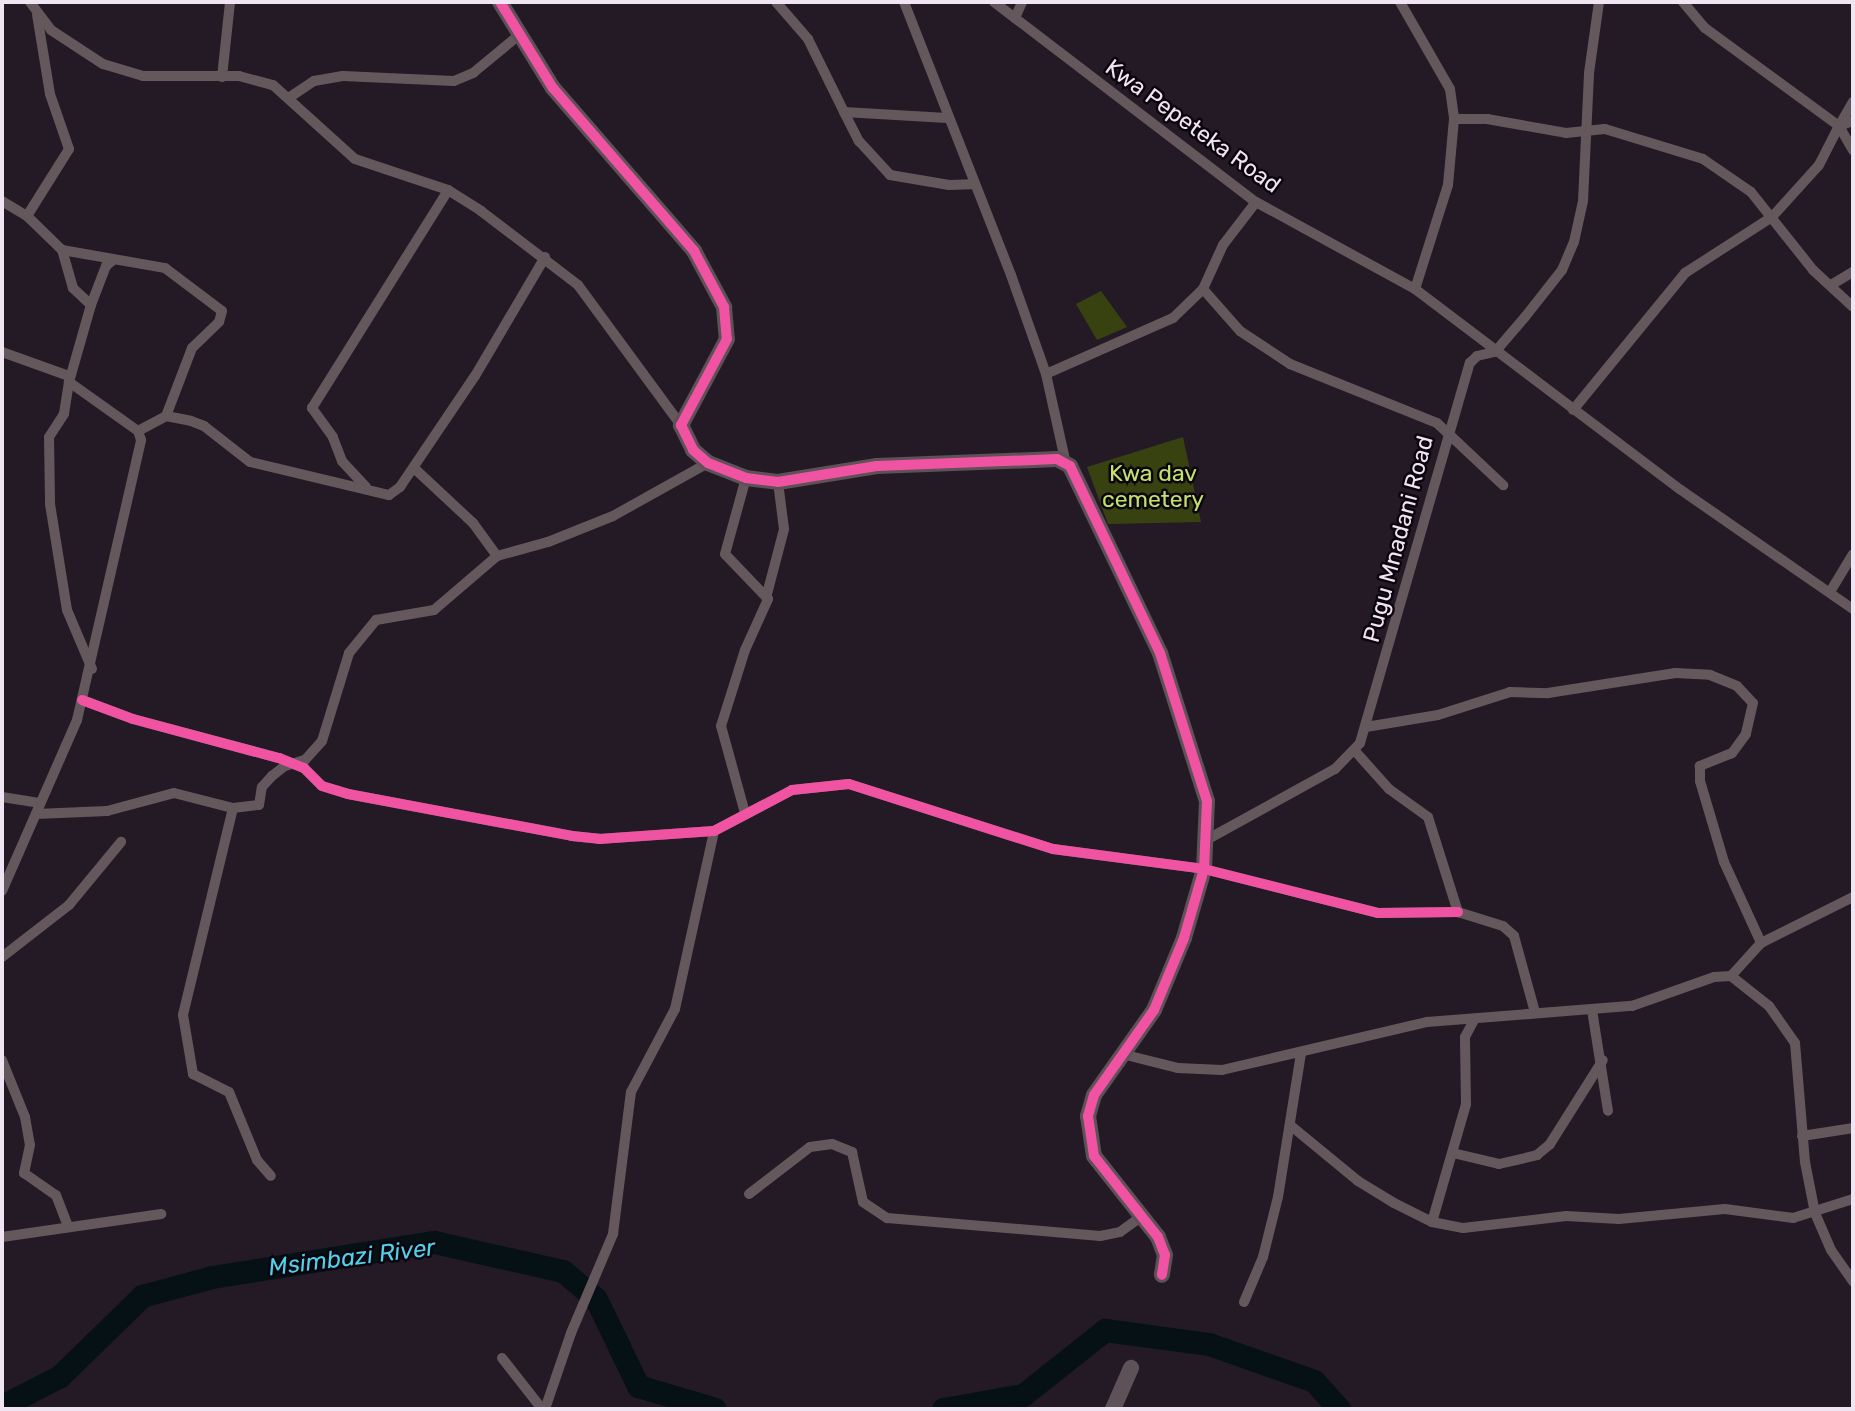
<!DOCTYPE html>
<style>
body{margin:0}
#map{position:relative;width:1855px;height:1411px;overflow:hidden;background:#231a26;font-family:Rubik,sans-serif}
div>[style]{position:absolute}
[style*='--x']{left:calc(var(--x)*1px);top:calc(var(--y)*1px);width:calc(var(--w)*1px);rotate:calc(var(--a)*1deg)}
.green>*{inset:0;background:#384210}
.river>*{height:23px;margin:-11.5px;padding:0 11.5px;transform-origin:11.5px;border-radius:11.5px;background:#061116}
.street>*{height:10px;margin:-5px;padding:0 5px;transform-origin:5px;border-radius:5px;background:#65585c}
.secondary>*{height:16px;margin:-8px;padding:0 8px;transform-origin:8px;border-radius:8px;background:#5e5157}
.cycleway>*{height:10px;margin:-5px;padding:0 5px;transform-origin:5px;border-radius:5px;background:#f153a3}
span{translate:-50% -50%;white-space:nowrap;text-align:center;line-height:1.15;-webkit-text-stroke:5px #0b050d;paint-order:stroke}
.street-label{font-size:23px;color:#f0e5f3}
.park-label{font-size:23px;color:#c3e16f}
.water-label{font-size:24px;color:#52d1eb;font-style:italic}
.frame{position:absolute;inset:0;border:4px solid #f0e5f3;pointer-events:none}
</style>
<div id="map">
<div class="green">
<div style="clip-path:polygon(1101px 291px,1127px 327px,1097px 340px,1076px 304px)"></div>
<div style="clip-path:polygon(1183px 437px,1201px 522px,1108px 524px,1087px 467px)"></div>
</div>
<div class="river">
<div style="--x:2;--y:1406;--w:65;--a:-27.3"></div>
<div style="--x:60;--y:1376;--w:115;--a:-44.3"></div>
<div style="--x:142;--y:1296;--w:73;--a:-15.2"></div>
<div style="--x:212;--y:1277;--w:225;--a:-9"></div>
<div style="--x:434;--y:1242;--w:132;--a:12.7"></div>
<div style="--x:563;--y:1271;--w:43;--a:40.3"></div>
<div style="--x:596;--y:1299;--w:97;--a:64.2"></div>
<div style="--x:638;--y:1386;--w:80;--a:16.6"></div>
<div style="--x:943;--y:1409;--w:81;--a:-9.9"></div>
<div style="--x:1023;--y:1395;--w:105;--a:-38.4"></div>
<div style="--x:1105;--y:1330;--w:105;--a:7.7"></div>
<div style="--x:1209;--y:1344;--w:111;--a:19.4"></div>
<div style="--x:1314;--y:1381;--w:38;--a:48"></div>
</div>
<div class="street">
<div style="--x:30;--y:2;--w:35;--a:53"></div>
<div style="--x:51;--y:30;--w:62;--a:33.2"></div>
<div style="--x:103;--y:64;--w:42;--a:16.7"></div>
<div style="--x:143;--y:76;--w:96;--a:0"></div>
<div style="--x:239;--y:76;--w:35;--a:15"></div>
<div style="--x:273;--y:85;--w:110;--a:42.1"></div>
<div style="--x:355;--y:159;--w:98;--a:18.4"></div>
<div style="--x:448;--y:190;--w:39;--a:32"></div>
<div style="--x:481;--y:211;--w:122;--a:37.3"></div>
<div style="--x:578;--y:285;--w:174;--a:53.7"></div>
<div style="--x:776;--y:2;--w:49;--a:49.1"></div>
<div style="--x:808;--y:39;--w:81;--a:63.7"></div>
<div style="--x:844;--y:112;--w:103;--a:3.3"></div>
<div style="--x:904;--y:2;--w:293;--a:68.6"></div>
<div style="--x:1011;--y:275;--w:105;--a:70.5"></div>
<div style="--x:1046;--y:374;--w:88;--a:77.5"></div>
<div style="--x:994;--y:2;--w:330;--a:37.4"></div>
<div style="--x:1256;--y:202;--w:181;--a:28.7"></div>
<div style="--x:1415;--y:289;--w:333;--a:37.1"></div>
<div style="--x:1681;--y:490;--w:209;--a:34.7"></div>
<div style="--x:1400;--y:2;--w:100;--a:60.1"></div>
<div style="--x:1450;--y:89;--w:30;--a:82"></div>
<div style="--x:1454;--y:119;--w:66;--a:95.2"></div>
<div style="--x:1448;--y:185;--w:109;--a:107.6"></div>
<div style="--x:1683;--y:2;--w:34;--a:50"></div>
<div style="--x:1705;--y:28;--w:166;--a:36.2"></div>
<div style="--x:1839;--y:126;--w:28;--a:60"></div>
<div style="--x:1015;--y:18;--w:17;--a:-66"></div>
<div style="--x:222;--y:77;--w:75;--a:-83.9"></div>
<div style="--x:290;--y:97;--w:29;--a:-34"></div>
<div style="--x:314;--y:81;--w:29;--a:-10"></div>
<div style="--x:343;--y:76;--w:111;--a:2.6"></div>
<div style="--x:454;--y:81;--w:21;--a:-23"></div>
<div style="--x:473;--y:73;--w:60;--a:-39.6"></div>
<div style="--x:844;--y:112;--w:33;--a:63"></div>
<div style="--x:859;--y:141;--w:46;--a:47.6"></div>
<div style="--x:890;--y:175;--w:60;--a:9.6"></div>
<div style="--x:949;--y:185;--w:23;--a:-2"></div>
<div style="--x:1454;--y:119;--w:33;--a:0"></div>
<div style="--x:1487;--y:119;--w:80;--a:10"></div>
<div style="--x:1566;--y:133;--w:39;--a:-6"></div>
<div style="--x:1605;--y:129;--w:102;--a:17"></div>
<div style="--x:1703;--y:159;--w:58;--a:34.5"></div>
<div style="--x:1751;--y:192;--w:100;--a:51.5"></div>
<div style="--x:1813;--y:270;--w:54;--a:42.8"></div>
<div style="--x:1839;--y:126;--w:28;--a:-60"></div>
<div style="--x:2;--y:201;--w:29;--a:31"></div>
<div style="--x:62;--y:250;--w:105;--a:9.9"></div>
<div style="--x:165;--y:268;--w:71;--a:37"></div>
<div style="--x:222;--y:311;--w:11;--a:105"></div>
<div style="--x:219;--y:322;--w:37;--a:136"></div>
<div style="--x:192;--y:348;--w:73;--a:110.9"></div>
<div style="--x:1831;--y:285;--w:26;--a:-31"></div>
<div style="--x:1203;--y:289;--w:56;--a:48.6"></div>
<div style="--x:1240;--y:331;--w:60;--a:33.4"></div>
<div style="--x:1290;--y:364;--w:158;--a:21.9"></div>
<div style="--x:1437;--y:423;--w:91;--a:43.2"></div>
<div style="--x:91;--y:305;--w:42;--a:-69"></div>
<div style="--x:106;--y:266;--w:8;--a:-40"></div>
<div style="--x:2;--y:352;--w:71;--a:19.7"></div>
<div style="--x:1046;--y:374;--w:139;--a:-23.8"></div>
<div style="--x:1173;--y:318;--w:42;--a:-44"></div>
<div style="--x:1203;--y:289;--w:48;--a:-65.6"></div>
<div style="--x:1223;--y:245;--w:54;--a:-52.5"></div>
<div style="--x:69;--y:382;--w:32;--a:99"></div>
<div style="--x:64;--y:414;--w:27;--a:123"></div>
<div style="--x:49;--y:437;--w:67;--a:89.1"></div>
<div style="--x:50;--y:504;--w:107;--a:80.9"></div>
<div style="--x:67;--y:610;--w:64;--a:67"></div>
<div style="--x:1573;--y:410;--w:177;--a:-50.7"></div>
<div style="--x:1685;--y:273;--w:103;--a:-32.8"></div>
<div style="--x:1772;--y:217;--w:70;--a:-47.9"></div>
<div style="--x:1819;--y:165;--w:44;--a:-62.9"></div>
<div style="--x:1839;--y:126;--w:15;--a:-20"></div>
<div style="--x:138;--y:431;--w:32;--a:-28"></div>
<div style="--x:166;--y:416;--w:25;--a:11"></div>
<div style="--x:191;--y:421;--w:14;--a:21"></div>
<div style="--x:204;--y:426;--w:58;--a:38"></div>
<div style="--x:250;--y:462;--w:143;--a:13.4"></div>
<div style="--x:389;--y:495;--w:14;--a:-36"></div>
<div style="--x:400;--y:487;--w:134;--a:-56"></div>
<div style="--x:475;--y:376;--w:138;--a:-59.5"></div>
<div style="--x:414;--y:468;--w:81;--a:43"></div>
<div style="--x:473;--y:523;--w:41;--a:54"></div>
<div style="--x:366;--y:487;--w:35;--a:-133"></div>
<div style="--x:342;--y:461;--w:26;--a:-111"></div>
<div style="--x:333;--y:437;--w:36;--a:-126"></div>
<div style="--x:312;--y:408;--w:257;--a:-58"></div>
<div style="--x:1830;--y:592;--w:44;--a:-58.8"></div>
<div style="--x:767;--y:594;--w:67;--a:-75.3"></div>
<div style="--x:784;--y:529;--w:47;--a:-97.3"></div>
<div style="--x:82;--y:700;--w:54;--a:20.4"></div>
<div style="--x:133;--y:719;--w:151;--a:15"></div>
<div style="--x:279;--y:758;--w:27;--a:22"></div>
<div style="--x:304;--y:768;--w:25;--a:45"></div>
<div style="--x:322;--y:786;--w:27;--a:17"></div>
<div style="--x:348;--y:794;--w:228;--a:10.6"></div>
<div style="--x:572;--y:836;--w:27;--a:6"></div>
<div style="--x:599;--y:839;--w:115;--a:-4"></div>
<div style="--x:714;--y:831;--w:88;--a:-27.7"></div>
<div style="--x:792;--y:790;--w:57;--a:-6"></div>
<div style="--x:849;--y:784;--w:214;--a:17.7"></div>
<div style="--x:1053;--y:849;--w:152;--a:7.5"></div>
<div style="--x:1204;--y:869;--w:179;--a:14.2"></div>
<div style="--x:1378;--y:913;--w:80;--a:-0.7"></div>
<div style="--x:1366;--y:727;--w:73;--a:-9.5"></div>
<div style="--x:1438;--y:715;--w:76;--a:-17.7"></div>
<div style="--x:1510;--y:692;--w:38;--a:2"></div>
<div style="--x:1548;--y:693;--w:129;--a:-8.9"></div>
<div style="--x:1675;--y:673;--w:35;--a:3"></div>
<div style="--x:1710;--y:675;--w:29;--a:22"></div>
<div style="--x:1737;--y:686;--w:23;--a:47"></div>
<div style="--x:1753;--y:703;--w:32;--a:103"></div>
<div style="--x:1746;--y:734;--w:24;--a:126"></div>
<div style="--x:1732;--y:753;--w:35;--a:158"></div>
<div style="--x:1700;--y:766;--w:15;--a:90"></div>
<div style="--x:1700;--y:781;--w:84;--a:73.5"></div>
<div style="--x:1724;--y:862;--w:89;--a:65.4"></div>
<div style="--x:1355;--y:751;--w:51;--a:48.2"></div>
<div style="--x:1389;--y:789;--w:48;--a:35.7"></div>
<div style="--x:1428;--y:817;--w:100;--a:72.5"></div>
<div style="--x:1458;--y:912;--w:47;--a:17.3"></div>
<div style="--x:1503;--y:926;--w:15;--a:42"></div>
<div style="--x:1514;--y:936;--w:79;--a:74.6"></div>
<div style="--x:2;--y:797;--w:39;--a:9"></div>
<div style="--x:233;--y:808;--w:213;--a:103.6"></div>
<div style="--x:183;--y:1015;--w:60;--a:80.4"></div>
<div style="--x:193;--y:1074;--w:40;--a:26.6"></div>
<div style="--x:229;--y:1092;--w:74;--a:67.6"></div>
<div style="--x:257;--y:1160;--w:21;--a:49"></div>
<div style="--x:745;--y:813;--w:90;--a:-105.4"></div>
<div style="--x:721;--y:726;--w:80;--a:-72.5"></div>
<div style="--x:745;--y:650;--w:56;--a:-65.7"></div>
<div style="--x:768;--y:599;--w:62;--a:-133.7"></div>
<div style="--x:725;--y:554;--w:79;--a:-74.6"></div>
<div style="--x:36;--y:814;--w:71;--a:-2.4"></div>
<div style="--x:107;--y:811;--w:69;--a:-15"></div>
<div style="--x:174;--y:793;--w:61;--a:14.3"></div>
<div style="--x:233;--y:808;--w:26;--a:-7"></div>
<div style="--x:259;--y:805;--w:18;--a:-81"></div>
<div style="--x:262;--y:787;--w:15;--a:-48"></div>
<div style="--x:272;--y:776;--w:16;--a:-38"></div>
<div style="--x:285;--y:766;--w:21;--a:-17"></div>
<div style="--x:305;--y:760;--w:25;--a:-48"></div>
<div style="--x:322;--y:741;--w:92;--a:-72.9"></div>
<div style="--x:349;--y:653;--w:43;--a:-50.7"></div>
<div style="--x:376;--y:620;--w:59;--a:-9.8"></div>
<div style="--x:434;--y:610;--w:83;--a:-40.6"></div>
<div style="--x:497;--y:556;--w:53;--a:-15.4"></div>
<div style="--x:548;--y:542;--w:70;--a:-21.8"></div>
<div style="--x:613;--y:516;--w:109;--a:-29.2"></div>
<div style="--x:1208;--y:839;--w:145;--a:-28.9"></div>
<div style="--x:1335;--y:769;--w:36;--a:-46"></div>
<div style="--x:1360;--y:743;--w:396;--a:-73.9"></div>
<div style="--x:1470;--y:363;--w:10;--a:-45"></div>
<div style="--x:1477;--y:356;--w:18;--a:-13"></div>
<div style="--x:1495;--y:352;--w:46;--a:-49.4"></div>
<div style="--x:1525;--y:317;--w:60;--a:-51.8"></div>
<div style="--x:1562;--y:270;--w:30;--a:-67"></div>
<div style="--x:1574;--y:242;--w:42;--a:-77.6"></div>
<div style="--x:1583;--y:201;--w:128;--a:-87.3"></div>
<div style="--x:1589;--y:73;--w:72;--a:-82"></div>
<div style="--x:2;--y:891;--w:187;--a:-66.3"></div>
<div style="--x:77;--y:720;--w:287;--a:-77.1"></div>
<div style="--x:141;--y:440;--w:9;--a:-108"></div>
<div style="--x:138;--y:431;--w:85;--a:-144.6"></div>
<div style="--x:69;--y:382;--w:80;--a:-74.1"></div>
<div style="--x:91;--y:305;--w:25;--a:-137"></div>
<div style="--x:73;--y:288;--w:40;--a:-106"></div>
<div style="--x:62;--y:250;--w:49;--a:-135.8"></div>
<div style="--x:27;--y:216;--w:79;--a:-57.9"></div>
<div style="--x:69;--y:149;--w:58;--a:-109.1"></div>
<div style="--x:50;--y:94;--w:80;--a:-99.3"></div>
<div style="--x:2;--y:957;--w:85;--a:-37.8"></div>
<div style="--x:69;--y:905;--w:82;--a:-50.5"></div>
<div style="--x:1731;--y:976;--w:48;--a:38.3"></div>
<div style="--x:1769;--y:1006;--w:45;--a:54.9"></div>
<div style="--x:1795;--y:1043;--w:119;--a:85.2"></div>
<div style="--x:1805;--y:1162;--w:52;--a:78.9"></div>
<div style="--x:1815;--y:1213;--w:40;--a:66.6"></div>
<div style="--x:1831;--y:1250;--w:39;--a:55"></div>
<div style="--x:1592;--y:1010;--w:102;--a:81"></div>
<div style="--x:1126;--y:1055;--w:54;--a:14"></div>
<div style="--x:1178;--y:1068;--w:44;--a:2.6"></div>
<div style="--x:1222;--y:1070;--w:211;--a:-13.2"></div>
<div style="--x:1427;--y:1022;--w:206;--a:-4.5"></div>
<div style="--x:1632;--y:1006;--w:87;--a:-19.5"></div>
<div style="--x:1714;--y:977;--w:17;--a:-3"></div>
<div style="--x:1731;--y:976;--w:45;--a:-47.7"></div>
<div style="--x:1761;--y:943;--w:103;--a:-26.6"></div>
<div style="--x:2;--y:1060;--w:61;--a:68"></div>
<div style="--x:25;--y:1117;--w:28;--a:80"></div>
<div style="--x:30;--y:1145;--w:29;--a:102"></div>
<div style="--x:24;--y:1173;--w:39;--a:35"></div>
<div style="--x:56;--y:1195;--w:34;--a:69"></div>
<div style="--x:1290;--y:1125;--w:88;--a:39.5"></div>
<div style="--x:1358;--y:1181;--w:42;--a:31.4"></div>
<div style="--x:1394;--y:1203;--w:42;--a:26.6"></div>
<div style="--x:1432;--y:1222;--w:32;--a:11"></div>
<div style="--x:1463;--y:1228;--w:104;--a:-6.6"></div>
<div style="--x:1566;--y:1216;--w:53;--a:3.2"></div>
<div style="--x:1619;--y:1219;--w:106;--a:-5.4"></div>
<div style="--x:1725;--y:1209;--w:69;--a:7.5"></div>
<div style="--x:1793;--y:1218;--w:63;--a:-17.6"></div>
<div style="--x:1802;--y:1136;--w:52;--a:-8.9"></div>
<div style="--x:1453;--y:1153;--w:47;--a:13.4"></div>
<div style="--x:1499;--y:1164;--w:39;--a:-13"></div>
<div style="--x:1537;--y:1155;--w:17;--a:-40"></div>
<div style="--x:1550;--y:1144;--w:99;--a:-57.8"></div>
<div style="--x:749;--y:1194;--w:77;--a:-37.6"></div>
<div style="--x:810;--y:1147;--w:22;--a:-8"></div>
<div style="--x:832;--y:1144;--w:22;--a:22"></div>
<div style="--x:852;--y:1152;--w:51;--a:77.6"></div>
<div style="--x:863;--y:1202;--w:29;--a:34"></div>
<div style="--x:887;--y:1218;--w:214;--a:4.8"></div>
<div style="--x:1100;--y:1236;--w:20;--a:-11"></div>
<div style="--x:1120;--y:1232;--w:24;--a:-36"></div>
<div style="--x:1432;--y:1222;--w:123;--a:-73.9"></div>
<div style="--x:1466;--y:1104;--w:67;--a:-90.9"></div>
<div style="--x:1465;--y:1037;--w:19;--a:-62"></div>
<div style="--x:2;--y:1237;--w:161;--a:-8.2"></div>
<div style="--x:1244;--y:1302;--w:49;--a:-67.1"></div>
<div style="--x:1263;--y:1257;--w:62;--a:-76"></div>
<div style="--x:1278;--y:1197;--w:145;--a:-80.9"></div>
<div style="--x:502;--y:1358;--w:65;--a:51.9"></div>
<div style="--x:545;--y:1409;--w:80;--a:-71.1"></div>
<div style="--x:571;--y:1333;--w:108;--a:-67"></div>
<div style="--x:613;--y:1234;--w:143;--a:-82.8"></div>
<div style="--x:631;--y:1092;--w:94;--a:-62.1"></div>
<div style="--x:675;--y:1009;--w:182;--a:-77.6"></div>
</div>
<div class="secondary">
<div style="--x:500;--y:2;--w:101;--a:58.4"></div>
<div style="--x:553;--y:88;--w:216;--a:49.1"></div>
<div style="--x:694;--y:251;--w:64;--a:61.8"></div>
<div style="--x:724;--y:307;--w:32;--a:85"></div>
<div style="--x:727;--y:339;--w:98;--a:118.1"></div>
<div style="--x:681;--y:425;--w:28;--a:64"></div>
<div style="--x:693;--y:450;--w:20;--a:41"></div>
<div style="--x:708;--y:463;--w:41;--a:21.5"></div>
<div style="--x:746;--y:478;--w:32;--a:7"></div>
<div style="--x:778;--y:482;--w:100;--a:-9.2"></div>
<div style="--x:877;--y:466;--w:180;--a:-2.2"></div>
<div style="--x:1057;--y:459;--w:15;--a:28"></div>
<div style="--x:1070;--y:466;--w:208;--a:64.3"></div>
<div style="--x:1160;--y:653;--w:155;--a:72.4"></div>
<div style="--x:1207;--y:801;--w:68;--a:92.5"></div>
<div style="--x:1204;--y:869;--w:72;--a:106.2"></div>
<div style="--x:1184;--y:938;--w:78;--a:112.6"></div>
<div style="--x:1154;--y:1010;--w:104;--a:125.2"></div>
<div style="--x:1094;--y:1095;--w:22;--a:106"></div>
<div style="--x:1088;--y:1116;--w:40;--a:81.5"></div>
<div style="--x:1094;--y:1156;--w:103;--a:51.7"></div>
<div style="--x:1158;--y:1237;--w:19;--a:69"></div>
<div style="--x:1165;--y:1255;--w:20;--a:99"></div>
<div style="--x:1113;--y:1409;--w:45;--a:-66.3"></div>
</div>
<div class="cycleway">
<div style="--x:500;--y:2;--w:101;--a:58.4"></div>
<div style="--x:553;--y:88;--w:216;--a:49.1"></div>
<div style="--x:694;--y:251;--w:64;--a:61.8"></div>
<div style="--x:724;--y:307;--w:32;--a:85"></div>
<div style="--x:727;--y:339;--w:98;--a:118.1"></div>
<div style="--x:681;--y:425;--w:28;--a:64"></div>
<div style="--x:693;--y:450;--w:20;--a:41"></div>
<div style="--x:708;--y:463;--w:41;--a:21.5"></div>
<div style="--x:746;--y:478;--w:32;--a:7"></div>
<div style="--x:778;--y:482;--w:100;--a:-9.2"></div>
<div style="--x:877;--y:466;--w:180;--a:-2.2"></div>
<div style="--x:1057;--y:459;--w:15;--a:28"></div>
<div style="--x:1070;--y:466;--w:208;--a:64.3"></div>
<div style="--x:1160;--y:653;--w:155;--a:72.4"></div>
<div style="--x:1207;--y:801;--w:68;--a:92.5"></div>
<div style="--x:1204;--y:869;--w:72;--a:106.2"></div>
<div style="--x:1184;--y:938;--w:78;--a:112.6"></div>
<div style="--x:1154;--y:1010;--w:104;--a:125.2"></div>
<div style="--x:1094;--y:1095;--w:22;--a:106"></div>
<div style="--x:1088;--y:1116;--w:40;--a:81.5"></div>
<div style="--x:1094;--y:1156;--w:103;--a:51.7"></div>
<div style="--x:1158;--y:1237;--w:19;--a:69"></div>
<div style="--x:1165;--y:1255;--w:20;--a:99"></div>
<div style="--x:82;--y:700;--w:54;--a:20.4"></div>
<div style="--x:133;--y:719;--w:151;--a:15"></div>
<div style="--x:279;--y:758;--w:27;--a:22"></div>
<div style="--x:304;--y:768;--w:25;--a:45"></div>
<div style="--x:322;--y:786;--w:27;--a:17"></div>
<div style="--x:348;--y:794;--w:228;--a:10.6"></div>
<div style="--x:572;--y:836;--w:27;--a:6"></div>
<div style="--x:599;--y:839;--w:115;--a:-4"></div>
<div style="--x:714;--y:831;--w:88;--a:-27.7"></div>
<div style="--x:792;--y:790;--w:57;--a:-6"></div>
<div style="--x:849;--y:784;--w:214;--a:17.7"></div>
<div style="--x:1053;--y:849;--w:152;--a:7.5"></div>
<div style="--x:1204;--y:869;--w:179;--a:14.2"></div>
<div style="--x:1378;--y:913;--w:80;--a:-0.7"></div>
</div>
<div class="street-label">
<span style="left:1193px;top:126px;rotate:36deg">Kwa Pepeteka Road</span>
<span style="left:1398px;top:539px;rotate:-75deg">Pugu Mnadani Road</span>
</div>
<div class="park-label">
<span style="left:1153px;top:486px">Kwa dav<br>cemetery</span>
</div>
<div class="water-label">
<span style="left:352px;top:1258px;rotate:-7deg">Msimbazi River</span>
</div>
<div class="frame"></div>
</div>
